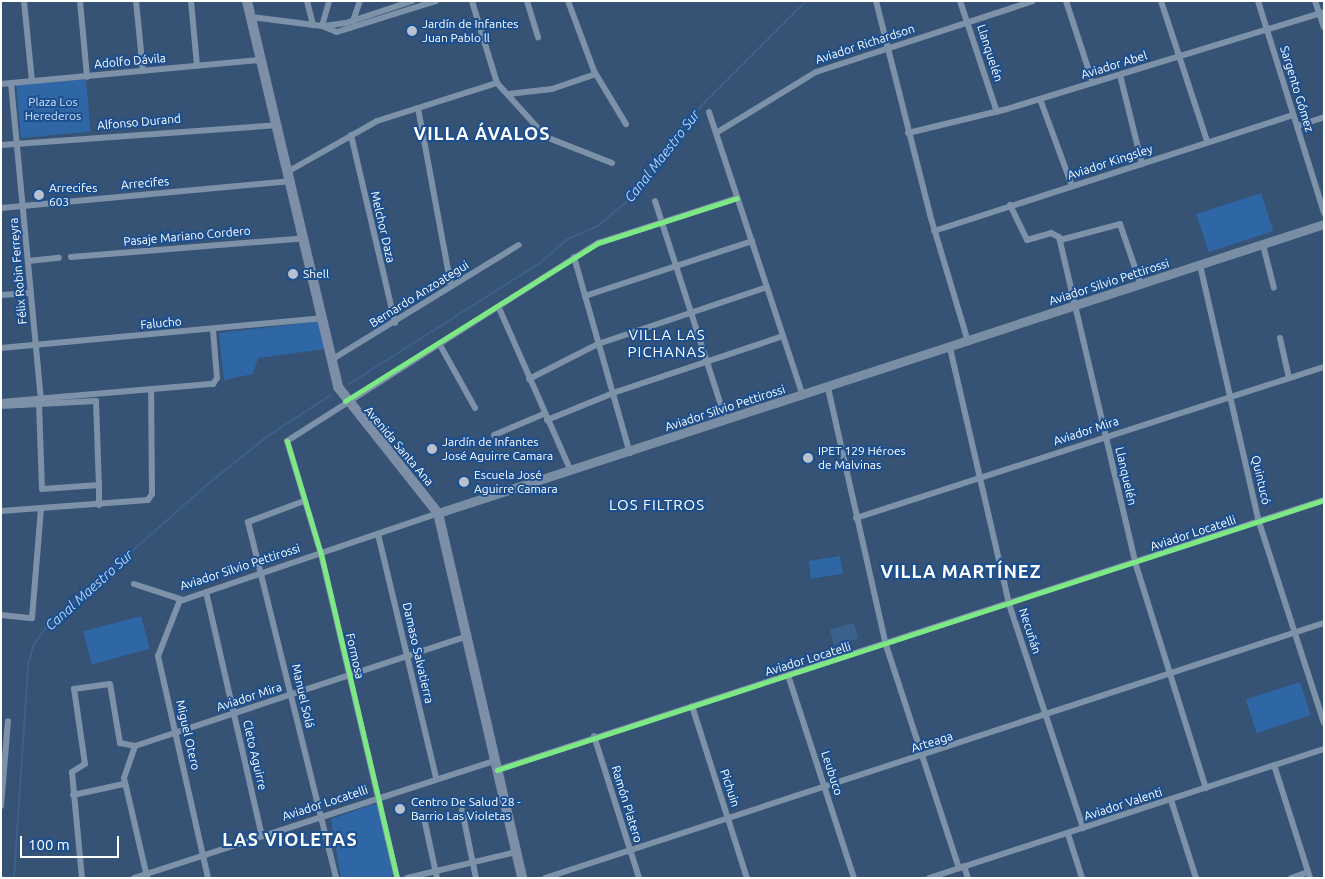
<!DOCTYPE html>
<meta charset="utf-8">
<style>
body{margin:0}
#map{position:relative;width:1325px;height:879px;overflow:hidden;background:#365274;font-family:Ubuntu,sans-serif}
div>[style]{position:absolute}
[style*='--x']{left:calc(var(--x)*1px);top:calc(var(--y)*1px);width:calc(var(--w)*1px);rotate:calc(var(--a)*1deg)}
.green>*{inset:0;background:#2f66a5;transform-origin:0 0}
.water>*{inset:0;background:#3b618d;transform-origin:0 0}
.stream>*{height:2px;margin:-1px;padding:0 1px;transform-origin:1px;border-radius:1px;background:#3b618d}
.minor>*{height:6px;margin:-3px;padding:0 3px;transform-origin:3px;border-radius:3px;background:#7d92a8}
.secondary>*{height:9px;margin:-4.5px;padding:0 4.5px;transform-origin:4.5px;border-radius:4.5px;background:#798da4}
.primary>*{height:10px;margin:-5px;padding:0 5px;transform-origin:5px;border-radius:5px;background:#7d8ea7}
.cycleway>*{height:5px;margin:-2.5px;padding:0 2.5px;transform-origin:2.5px;border-radius:2.5px;background:#7ce984}
.dots>*{width:14px;height:14px;translate:-50% -50%;box-sizing:border-box;border:2px solid #1b4f8f;border-radius:50%}
span{translate:-50% -50%;white-space:nowrap;text-align:center;line-height:1.15;-webkit-text-stroke:4px #1b4f8f;paint-order:stroke}
.poi-label{font-size:12px;color:#fff}
.left{translate:0 -50%;text-align:left}
.street-label{font-size:12px;color:#fff}
.park-label{font-size:12px;color:#cfe3fa}
.water-label{font-size:14px;color:#b5d3f5;font-style:italic}
.quarter-label{font-size:15px;color:#fff;letter-spacing:1px}
.district-label{font-size:18px;color:#fff;font-weight:700;letter-spacing:1px}
.frame{position:absolute;inset:0;border:2px solid #fff;pointer-events:none}
.scale{position:absolute;left:20px;top:836px;width:99px;height:22px;box-sizing:border-box;border:2px solid #fff;border-top:0;padding-left:6px;font-size:15px;line-height:18px;white-space:nowrap;color:#fff;-webkit-text-stroke:4px #1b4f8f;paint-order:stroke}
</style>
<div id="map">
<div class="green">
<div style="left:86px;top:79px;width:53px;height:70px;rotate:85deg"></div>
<div style="left:1261px;top:193px;width:40px;height:68px;rotate:72deg"></div>
<div style="clip-path:polygon(321px 321px,326px 349px,258px 358px,253px 374px,224px 380px,219px 333px)"></div>
<div style="left:840px;top:556px;width:18px;height:32px;rotate:81deg"></div>
<div style="left:141px;top:616px;width:34px;height:60px;rotate:75deg"></div>
<div style="left:1300px;top:682px;width:35px;height:57px;rotate:72deg"></div>
<div style="clip-path:polygon(374px 804px,379px 807px,393px 874px,390px 878px,341px 878px,331px 819px)"></div>
</div>
<div class="water">
<div style="left:854px;top:623px;width:16px;height:25px;rotate:75deg"></div>
</div>
<div class="stream">
<div style="--x:349;--y:384;--w:227;--a:-32.4"></div>
<div style="--x:541;--y:262;--w:33;--a:-41"></div>
<div style="--x:566;--y:240;--w:36;--a:-24"></div>
<div style="--x:599;--y:225;--w:40;--a:-40"></div>
<div style="--x:630;--y:199;--w:97;--a:-54.2"></div>
<div style="--x:687;--y:120;--w:168;--a:-45"></div>
<div style="--x:14;--y:878;--w:213;--a:-86.2"></div>
<div style="--x:28;--y:665;--w:20;--a:-75"></div>
<div style="--x:33;--y:646;--w:22;--a:-56"></div>
<div style="--x:45;--y:628;--w:219;--a:-41.5"></div>
<div style="--x:209;--y:483;--w:72;--a:-38.8"></div>
<div style="--x:265;--y:438;--w:79;--a:-33.1"></div>
</div>
<div class="minor">
<div style="--x:24;--y:1;--w:80;--a:84.3"></div>
<div style="--x:80;--y:1;--w:76;--a:84.7"></div>
<div style="--x:136;--y:1;--w:70;--a:84.3"></div>
<div style="--x:191;--y:1;--w:65;--a:84.7"></div>
<div style="--x:307;--y:1;--w:25;--a:76"></div>
<div style="--x:527;--y:1;--w:38;--a:73"></div>
<div style="--x:568;--y:1;--w:75;--a:69.6"></div>
<div style="--x:594;--y:71;--w:62;--a:58.9"></div>
<div style="--x:876;--y:1;--w:221;--a:75.8"></div>
<div style="--x:930;--y:215;--w:133;--a:73.3"></div>
<div style="--x:960;--y:1;--w:117;--a:71.6"></div>
<div style="--x:1066;--y:1;--w:86;--a:71.8"></div>
<div style="--x:1161;--y:1;--w:147;--a:71.8"></div>
<div style="--x:1258;--y:1;--w:222;--a:72.7"></div>
<div style="--x:1315;--y:1;--w:28;--a:71"></div>
<div style="--x:251;--y:17;--w:72;--a:7.2"></div>
<div style="--x:322;--y:26;--w:16;--a:22"></div>
<div style="--x:337;--y:32;--w:104;--a:-17.4"></div>
<div style="--x:353;--y:21;--w:21;--a:-71"></div>
<div style="--x:322;--y:26;--w:26;--a:-74"></div>
<div style="--x:324;--y:26;--w:22;--a:-8"></div>
<div style="--x:346;--y:23;--w:70;--a:-18.4"></div>
<div style="--x:1120;--y:75;--w:92;--a:76.1"></div>
<div style="--x:11;--y:83;--w:316;--a:84.6"></div>
<div style="--x:497;--y:83;--w:73;--a:47.8"></div>
<div style="--x:546;--y:137;--w:71;--a:21.5"></div>
<div style="--x:1;--y:84;--w:261;--a:-5.3"></div>
<div style="--x:508;--y:94;--w:44;--a:-6.5"></div>
<div style="--x:552;--y:89;--w:46;--a:-18.8"></div>
<div style="--x:1040;--y:99;--w:93;--a:69.8"></div>
<div style="--x:418;--y:108;--w:181;--a:79.5"></div>
<div style="--x:709;--y:112;--w:299;--a:71.7"></div>
<div style="--x:1297;--y:126;--w:28;--a:-18"></div>
<div style="--x:716;--y:133;--w:117;--a:-31.4"></div>
<div style="--x:816;--y:72;--w:228;--a:-18.1"></div>
<div style="--x:908;--y:133;--w:102;--a:-13.6"></div>
<div style="--x:1007;--y:109;--w:332;--a:-17"></div>
<div style="--x:351;--y:135;--w:193;--a:76.8"></div>
<div style="--x:1;--y:145;--w:278;--a:-4.1"></div>
<div style="--x:289;--y:171;--w:101;--a:-29.6"></div>
<div style="--x:377;--y:121;--w:126;--a:-17.6"></div>
<div style="--x:497;--y:83;--w:86;--a:-107"></div>
<div style="--x:655;--y:201;--w:231;--a:72.1"></div>
<div style="--x:1010;--y:205;--w:39;--a:64"></div>
<div style="--x:1027;--y:240;--w:25;--a:-16"></div>
<div style="--x:1051;--y:233;--w:9;--a:27"></div>
<div style="--x:1059;--y:237;--w:334;--a:76.8"></div>
<div style="--x:1135;--y:562;--w:237;--a:72.6"></div>
<div style="--x:1;--y:208;--w:292;--a:-5.3"></div>
<div style="--x:934;--y:231;--w:377;--a:-17.9"></div>
<div style="--x:1060;--y:240;--w:62;--a:-14.9"></div>
<div style="--x:1120;--y:224;--w:65;--a:71"></div>
<div style="--x:1263;--y:245;--w:44;--a:75.7"></div>
<div style="--x:71;--y:257;--w:235;--a:-4.6"></div>
<div style="--x:574;--y:257;--w:204;--a:74.1"></div>
<div style="--x:28;--y:261;--w:31;--a:-6"></div>
<div style="--x:1200;--y:265;--w:264;--a:77.1"></div>
<div style="--x:1259;--y:522;--w:211;--a:72.1"></div>
<div style="--x:1;--y:295;--w:30;--a:-4"></div>
<div style="--x:585;--y:296;--w:176;--a:-18.2"></div>
<div style="--x:499;--y:308;--w:178;--a:66.2"></div>
<div style="--x:1280;--y:338;--w:41;--a:77.3"></div>
<div style="--x:440;--y:345;--w:72;--a:60.9"></div>
<div style="--x:1;--y:348;--w:322;--a:-5.3"></div>
<div style="--x:950;--y:348;--w:263;--a:77"></div>
<div style="--x:1009;--y:604;--w:236;--a:71.7"></div>
<div style="--x:331;--y:360;--w:220;--a:-31.5"></div>
<div style="--x:529;--y:379;--w:77;--a:-26.9"></div>
<div style="--x:598;--y:344;--w:178;--a:-18.6"></div>
<div style="--x:828;--y:388;--w:263;--a:77.3"></div>
<div style="--x:886;--y:645;--w:235;--a:71.9"></div>
<div style="--x:1;--y:402;--w:213;--a:-4.9"></div>
<div style="--x:213;--y:384;--w:7;--a:-56"></div>
<div style="--x:217;--y:378;--w:48;--a:-94.8"></div>
<div style="--x:1;--y:406;--w:38;--a:-3"></div>
<div style="--x:547;--y:420;--w:71;--a:-22.2"></div>
<div style="--x:613;--y:393;--w:179;--a:-18.5"></div>
<div style="--x:494;--y:435;--w:54;--a:-22.8"></div>
<div style="--x:99;--y:485;--w:57;--a:176"></div>
<div style="--x:42;--y:489;--w:85;--a:-92"></div>
<div style="--x:39;--y:404;--w:57;--a:-3"></div>
<div style="--x:96;--y:401;--w:84;--a:88"></div>
<div style="--x:99;--y:485;--w:20;--a:90"></div>
<div style="--x:304;--y:501;--w:60;--a:159.4"></div>
<div style="--x:248;--y:522;--w:367;--a:76.1"></div>
<div style="--x:1;--y:511;--w:147;--a:-4.3"></div>
<div style="--x:148;--y:500;--w:7;--a:-56"></div>
<div style="--x:152;--y:494;--w:105;--a:-90.5"></div>
<div style="--x:856;--y:518;--w:492;--a:-17.9"></div>
<div style="--x:378;--y:534;--w:250;--a:76.6"></div>
<div style="--x:134;--y:584;--w:52;--a:18.1"></div>
<div style="--x:183;--y:600;--w:269;--a:-18.8"></div>
<div style="--x:206;--y:592;--w:250;--a:77.1"></div>
<div style="--x:180;--y:600;--w:60;--a:111.4"></div>
<div style="--x:158;--y:656;--w:228;--a:77.3"></div>
<div style="--x:1;--y:615;--w:31;--a:6"></div>
<div style="--x:32;--y:618;--w:109;--a:-85.3"></div>
<div style="--x:788;--y:675;--w:213;--a:72"></div>
<div style="--x:692;--y:706;--w:181;--a:72.3"></div>
<div style="--x:594;--y:736;--w:149;--a:72.4"></div>
<div style="--x:135;--y:746;--w:34;--a:109"></div>
<div style="--x:124;--y:778;--w:102;--a:76.9"></div>
<div style="--x:1274;--y:765;--w:119;--a:72.3"></div>
<div style="--x:497;--y:770;--w:870;--a:-18.08"></div>
<div style="--x:73;--y:795;--w:52;--a:-12.2"></div>
<div style="--x:1171;--y:800;--w:82;--a:72.2"></div>
<div style="--x:1;--y:806;--w:85;--a:-85.3"></div>
<div style="--x:462;--y:810;--w:69;--a:78.4"></div>
<div style="--x:424;--y:818;--w:61;--a:77.8"></div>
<div style="--x:1068;--y:834;--w:46;--a:72.3"></div>
<div style="--x:964;--y:866;--w:13;--a:72"></div>
<div style="--x:82;--y:878;--w:106;--a:-95.4"></div>
<div style="--x:72;--y:772;--w:15;--a:-32"></div>
<div style="--x:85;--y:764;--w:76;--a:-98.3"></div>
<div style="--x:74;--y:689;--w:36;--a:-8"></div>
<div style="--x:110;--y:684;--w:60;--a:80.4"></div>
<div style="--x:120;--y:743;--w:15;--a:11"></div>
<div style="--x:135;--y:746;--w:350;--a:-18.3"></div>
<div style="--x:134;--y:878;--w:379;--a:-18"></div>
<div style="--x:397;--y:878;--w:333;--a:-103.2"></div>
<div style="--x:321;--y:554;--w:118;--a:-106.7"></div>
<div style="--x:287;--y:441;--w:369;--a:-32.5"></div>
<div style="--x:598;--y:243;--w:146;--a:-17.9"></div>
<div style="--x:407;--y:878;--w:112;--a:-13.4"></div>
<div style="--x:545;--y:878;--w:820;--a:-18.13"></div>
<div style="--x:929;--y:878;--w:416;--a:-18.1"></div>
<div style="--x:1291;--y:878;--w:18;--a:-19"></div>
</div>
<div class="secondary">
<div style="--x:438;--y:513;--w:932;--a:-18.07"></div>
</div>
<div class="primary">
<div style="--x:247;--y:1;--w:397;--a:76.7"></div>
<div style="--x:338;--y:387;--w:161;--a:51.6"></div>
<div style="--x:438;--y:513;--w:375;--a:77"></div>
</div>
<div class="cycleway">
<div style="--x:345;--y:401;--w:298;--a:-32"></div>
<div style="--x:598;--y:243;--w:146;--a:-17.9"></div>
<div style="--x:287;--y:441;--w:118;--a:73.3"></div>
<div style="--x:321;--y:554;--w:333;--a:76.8"></div>
<div style="--x:497;--y:770;--w:870;--a:-18.08"></div>
</div>
<div class="dots">
<div style="left:412px;top:31px;background:#b9c2ce"></div>
<div style="left:39px;top:195px;background:#b9c2ce"></div>
<div style="left:293px;top:274px;background:#b9c2ce"></div>
<div style="left:432px;top:449px;background:#b9c2ce"></div>
<div style="left:808px;top:458px;background:#b9c2ce"></div>
<div style="left:464px;top:482px;background:#b9c2ce"></div>
<div style="left:400px;top:809px;background:#b9c2ce"></div>
</div>
<div class="poi-label">
<span class="left" style="left:422px;top:31px">Jardín de Infantes<br>Juan Pablo ll</span>
<span class="left" style="left:49px;top:195px">Arrecifes<br>603</span>
<span class="left" style="left:303px;top:274px">Shell</span>
<span class="left" style="left:442px;top:449px">Jardín de Infantes<br>José Aguirre Camara</span>
<span class="left" style="left:818px;top:458px">IPET 129 Héroes<br>de Malvinas</span>
<span class="left" style="left:474px;top:482px">Escuela José<br>Aguirre Camara</span>
<span class="left" style="left:411px;top:809px">Centro De Salud 28 -<br>Barrio Las Violetas</span>
</div>
<div class="street-label">
<span style="left:865px;top:44px;rotate:-18deg">Aviador Richardson</span>
<span style="left:990px;top:53px;rotate:72deg">Llanquelén</span>
<span style="left:130px;top:61px;rotate:-5deg">Adolfo Dávila</span>
<span style="left:1114px;top:65px;rotate:-17deg">Aviador Abel</span>
<span style="left:1297px;top:89px;rotate:73deg">Sargento Gómez</span>
<span style="left:139px;top:122px;rotate:-5deg">Alfonso Durand</span>
<span style="left:1110px;top:162px;rotate:-18deg">Aviador Kingsley</span>
<span style="left:145px;top:183px;rotate:-5deg">Arrecifes</span>
<span style="left:383px;top:227px;rotate:77deg">Melchor Daza</span>
<span style="left:187px;top:236px;rotate:-5deg">Pasaje Mariano Cordero</span>
<span style="left:18px;top:271px;rotate:-95deg">Félix Robin Ferreyra</span>
<span style="left:1109px;top:282px;rotate:-18deg">Aviador Silvio Pettirossi</span>
<span style="left:419px;top:294px;rotate:-32deg">Bernardo Anzoategui</span>
<span style="left:161px;top:323px;rotate:-5deg">Falucho</span>
<span style="left:725px;top:408px;rotate:-18deg">Aviador Silvio Pettirossi</span>
<span style="left:1086px;top:431px;rotate:-18deg">Aviador Mira</span>
<span style="left:399px;top:446px;rotate:50deg">Avenida Santa Ana</span>
<span style="left:1126px;top:476px;rotate:77deg">Llanquelén</span>
<span style="left:1261px;top:480px;rotate:77deg">Quintucó</span>
<span style="left:1193px;top:533px;rotate:-18deg">Aviador Locatelli</span>
<span style="left:240px;top:567px;rotate:-18deg">Aviador Silvio Pettirossi</span>
<span style="left:1030px;top:631px;rotate:72deg">Necuñán</span>
<span style="left:418px;top:653px;rotate:77deg">Damaso Salvatierra</span>
<span style="left:355px;top:656px;rotate:77deg">Formosa</span>
<span style="left:808px;top:659px;rotate:-17deg">Aviador Locatelli</span>
<span style="left:303px;top:696px;rotate:77deg">Manuel Solá</span>
<span style="left:249px;top:697px;rotate:-18deg">Aviador Mira</span>
<span style="left:188px;top:735px;rotate:77deg">Miguel Otero</span>
<span style="left:932px;top:742px;rotate:-18deg">Arteaga</span>
<span style="left:255px;top:755px;rotate:77deg">Cleto Aguirre</span>
<span style="left:832px;top:773px;rotate:72deg">Leubuco</span>
<span style="left:730px;top:788px;rotate:72deg">Pichuin</span>
<span style="left:325px;top:803px;rotate:-18deg">Aviador Locatelli</span>
<span style="left:627px;top:804px;rotate:73deg">Ramón Platero</span>
<span style="left:1123px;top:804px;rotate:-18deg">Aviador Valenti</span>
</div>
<div class="park-label">
<span style="left:53px;top:109px">Plaza Los<br>Herederos</span>
</div>
<div class="water-label">
<span style="left:662px;top:156px;rotate:-52deg">Canal Maestro Sur</span>
<span style="left:89px;top:590px;rotate:-42deg">Canal Maestro Sur</span>
</div>
<div class="quarter-label">
<span style="left:667px;top:343px">VILLA LAS<br>PICHANAS</span>
<span style="left:657px;top:505px">LOS FILTROS</span>
</div>
<div class="district-label">
<span style="left:482px;top:133px">VILLA ÁVALOS</span>
<span style="left:961px;top:571px">VILLA MARTÍNEZ</span>
<span style="left:290px;top:839px">LAS VIOLETAS</span>
</div>
<div class="frame"></div>
<div class="scale">100 m</div>
</div>
